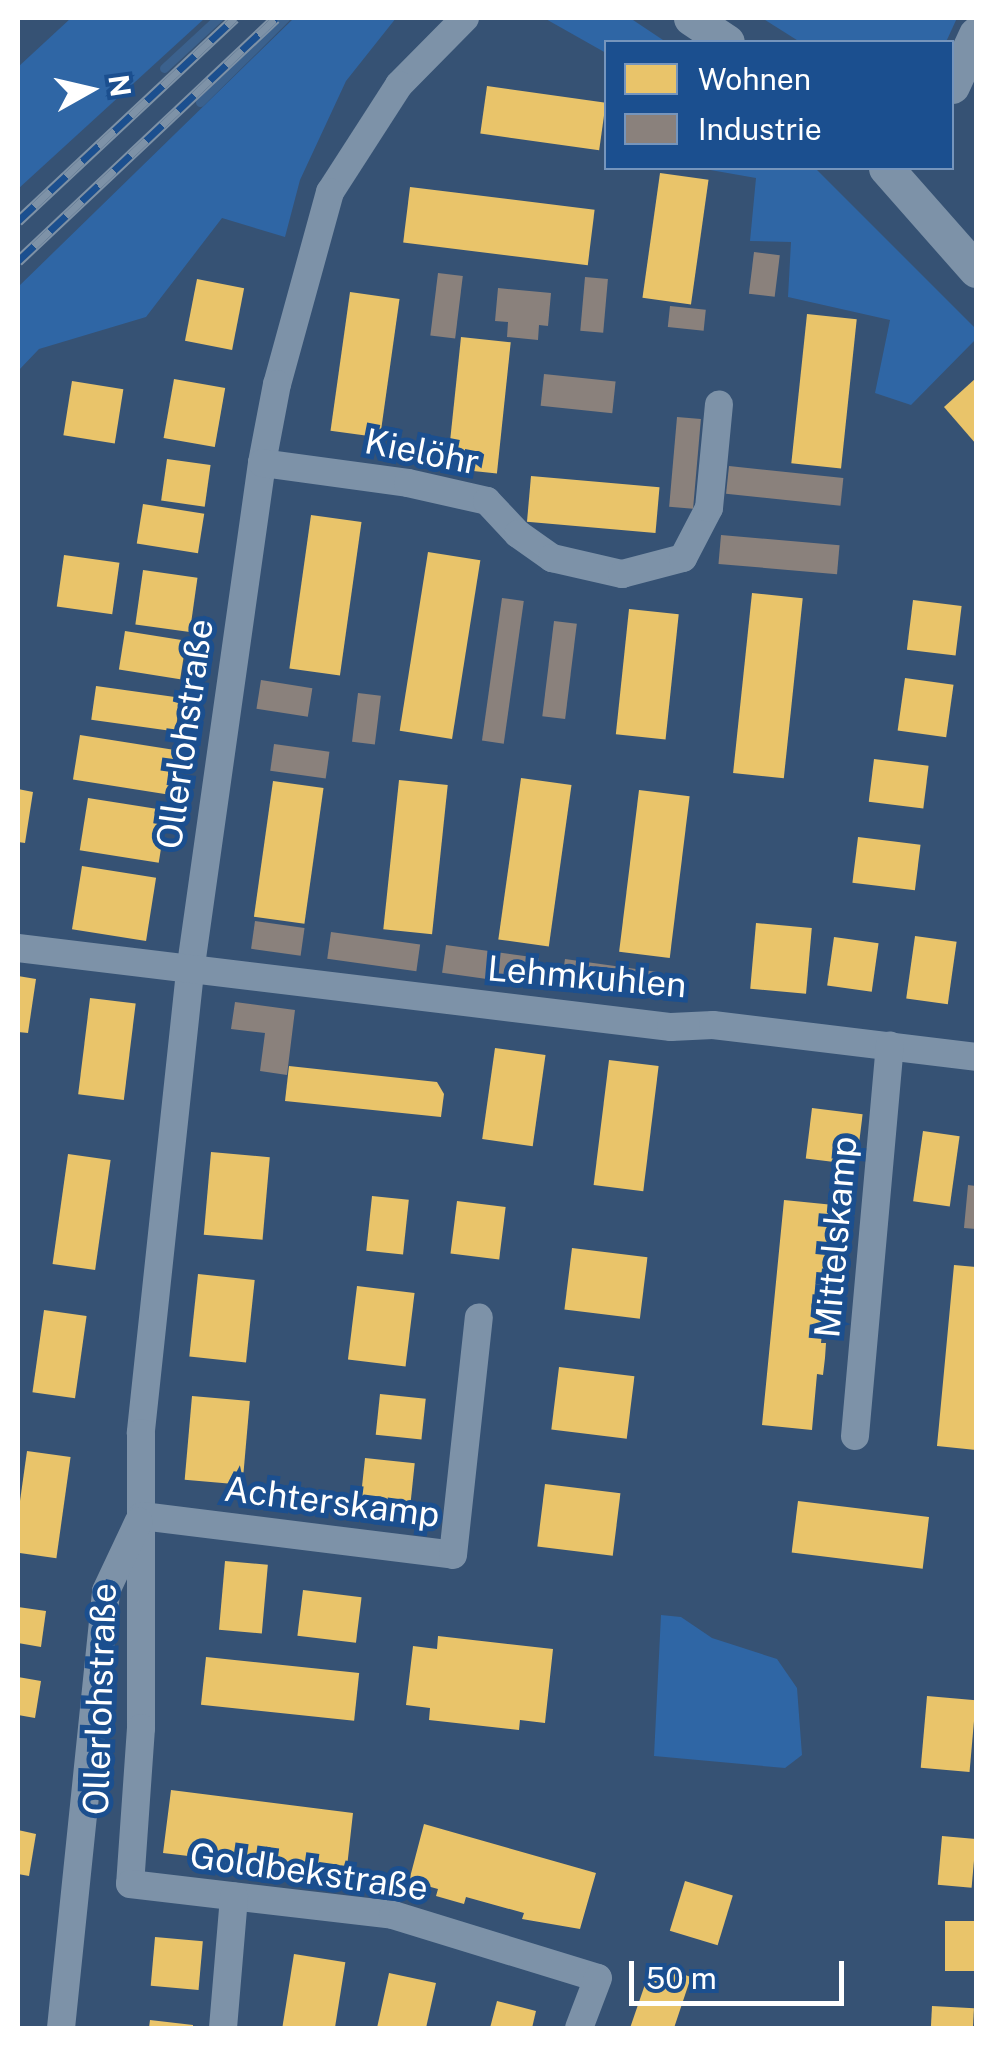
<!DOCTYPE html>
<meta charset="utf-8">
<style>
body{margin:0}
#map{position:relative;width:994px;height:2046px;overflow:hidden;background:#365274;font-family:"Public Sans",sans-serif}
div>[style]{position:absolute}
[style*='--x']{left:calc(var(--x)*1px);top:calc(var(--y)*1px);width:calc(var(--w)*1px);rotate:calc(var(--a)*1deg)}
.green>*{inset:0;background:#2f66a5}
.homes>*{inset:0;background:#e9c46a;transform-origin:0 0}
.industry>*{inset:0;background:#8a817c;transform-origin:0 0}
.stream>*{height:9px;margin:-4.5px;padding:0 4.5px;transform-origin:4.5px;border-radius:4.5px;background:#3b618d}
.minor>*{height:28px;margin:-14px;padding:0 14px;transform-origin:14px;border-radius:14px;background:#7d92a8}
.tertiary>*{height:35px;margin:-17.5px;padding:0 17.5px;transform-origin:17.5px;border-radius:17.5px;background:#7d92a8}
.rail>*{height:11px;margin-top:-5.5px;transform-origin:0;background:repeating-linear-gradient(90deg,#1b4f8f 0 22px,#7e92a7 0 44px);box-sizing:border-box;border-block:2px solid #7e92a7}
span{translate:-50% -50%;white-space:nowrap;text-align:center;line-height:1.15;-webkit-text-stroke:10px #1b4f8f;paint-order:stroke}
.street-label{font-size:35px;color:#fff}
.frame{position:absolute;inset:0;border:20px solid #fff;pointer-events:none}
.legend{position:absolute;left:604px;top:40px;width:350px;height:130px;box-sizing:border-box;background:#1b4f8f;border:2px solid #7695bc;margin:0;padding:12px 18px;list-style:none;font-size:30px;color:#fff}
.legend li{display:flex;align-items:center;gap:20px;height:50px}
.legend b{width:50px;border:2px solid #7695bc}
.north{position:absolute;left:40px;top:40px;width:100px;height:100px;-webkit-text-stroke:8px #1b4f8f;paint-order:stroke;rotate:82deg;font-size:28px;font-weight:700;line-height:40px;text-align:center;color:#fff}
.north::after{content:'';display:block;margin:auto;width:35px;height:45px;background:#fff;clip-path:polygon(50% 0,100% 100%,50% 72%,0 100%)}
.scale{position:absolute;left:629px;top:1961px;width:215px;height:45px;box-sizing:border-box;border:5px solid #fff;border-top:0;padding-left:12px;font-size:30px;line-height:35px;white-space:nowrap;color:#fff;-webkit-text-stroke:8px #1b4f8f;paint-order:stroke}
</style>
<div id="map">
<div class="green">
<div style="clip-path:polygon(71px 18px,205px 18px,18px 189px,18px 67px)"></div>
<div style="clip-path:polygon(294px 18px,396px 18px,346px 81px,300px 180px,285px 237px,222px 218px,146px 317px,39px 349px,18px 371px,18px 287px)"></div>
<div style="clip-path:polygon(544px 18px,630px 18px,666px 42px,606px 42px,606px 53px)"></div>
<div style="clip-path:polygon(762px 18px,957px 18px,946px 42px,800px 42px)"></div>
<div style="clip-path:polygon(699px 168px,815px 168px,976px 329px,976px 339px,911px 405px,875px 393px,890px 320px,788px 297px,791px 242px,750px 241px,756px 178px)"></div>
<div style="clip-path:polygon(661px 1615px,681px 1617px,712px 1638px,777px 1659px,797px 1688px,802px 1755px,785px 1768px,654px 1756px)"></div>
</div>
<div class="homes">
<div style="left:487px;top:86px;width:120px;height:48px;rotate:8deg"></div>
<div style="left:660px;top:173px;width:49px;height:126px;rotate:8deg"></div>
<div style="left:410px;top:187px;width:186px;height:56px;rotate:7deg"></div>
<div style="left:197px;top:279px;width:48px;height:63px;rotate:11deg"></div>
<div style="left:350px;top:292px;width:50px;height:140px;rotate:8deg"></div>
<div style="left:807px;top:314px;width:50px;height:150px;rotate:6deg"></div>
<div style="left:461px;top:337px;width:50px;height:132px;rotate:6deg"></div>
<div style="clip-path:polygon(976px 378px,976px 444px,944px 407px)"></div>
<div style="left:174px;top:379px;width:52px;height:60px;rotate:10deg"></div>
<div style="left:72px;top:381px;width:52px;height:55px;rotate:9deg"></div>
<div style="left:167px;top:459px;width:44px;height:42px;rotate:8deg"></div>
<div style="left:531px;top:476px;width:129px;height:46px;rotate:5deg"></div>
<div style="left:143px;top:504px;width:62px;height:40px;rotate:9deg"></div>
<div style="left:311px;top:515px;width:51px;height:155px;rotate:8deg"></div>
<div style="left:428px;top:552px;width:53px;height:181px;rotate:9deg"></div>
<div style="left:64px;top:555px;width:56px;height:52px;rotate:8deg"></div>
<div style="left:143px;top:570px;width:55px;height:55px;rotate:8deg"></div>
<div style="left:752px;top:593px;width:51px;height:181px;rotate:6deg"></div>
<div style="left:913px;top:600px;width:49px;height:50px;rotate:7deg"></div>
<div style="left:629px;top:609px;width:50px;height:126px;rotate:6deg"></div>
<div style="left:125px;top:631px;width:62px;height:39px;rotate:9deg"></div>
<div style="left:905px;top:678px;width:49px;height:53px;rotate:8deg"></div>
<div style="left:96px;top:686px;width:85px;height:34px;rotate:8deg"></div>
<div style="left:80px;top:735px;width:96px;height:45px;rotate:9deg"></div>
<div style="left:874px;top:759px;width:55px;height:43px;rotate:7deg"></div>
<div style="left:521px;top:778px;width:51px;height:163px;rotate:8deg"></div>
<div style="left:399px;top:780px;width:49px;height:150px;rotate:6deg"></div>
<div style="left:273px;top:781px;width:51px;height:137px;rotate:8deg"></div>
<div style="clip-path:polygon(18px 789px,33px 792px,25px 843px,18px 842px)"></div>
<div style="left:639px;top:790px;width:51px;height:163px;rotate:7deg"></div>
<div style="left:88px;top:798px;width:80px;height:53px;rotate:9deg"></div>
<div style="left:858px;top:837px;width:63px;height:46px;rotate:7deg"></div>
<div style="left:82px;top:866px;width:75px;height:64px;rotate:9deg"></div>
<div style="left:756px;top:923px;width:56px;height:66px;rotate:5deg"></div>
<div style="left:915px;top:936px;width:42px;height:63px;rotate:8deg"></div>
<div style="left:834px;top:937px;width:45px;height:49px;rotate:8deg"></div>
<div style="clip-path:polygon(18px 976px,36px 979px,28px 1033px,18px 1032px)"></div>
<div style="left:90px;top:998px;width:46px;height:97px;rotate:7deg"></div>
<div style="left:495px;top:1048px;width:51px;height:92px;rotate:8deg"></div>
<div style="left:609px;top:1060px;width:50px;height:126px;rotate:7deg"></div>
<div style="clip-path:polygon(289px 1066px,437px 1082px,444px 1094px,441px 1117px,285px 1101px)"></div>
<div style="left:812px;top:1108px;width:51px;height:51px;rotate:7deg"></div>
<div style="left:923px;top:1131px;width:37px;height:71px;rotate:8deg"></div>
<div style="left:211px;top:1152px;width:59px;height:83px;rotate:5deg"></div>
<div style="left:68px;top:1154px;width:43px;height:111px;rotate:8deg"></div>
<div style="left:372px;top:1196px;width:37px;height:55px;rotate:6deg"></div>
<div style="clip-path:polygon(784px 1200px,834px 1205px,829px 1253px,836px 1254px,833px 1285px,827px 1285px,821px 1343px,826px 1343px,825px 1358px,823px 1375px,817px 1374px,812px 1430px,762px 1425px)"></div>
<div style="left:457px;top:1201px;width:49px;height:53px;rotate:7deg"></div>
<div style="left:572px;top:1248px;width:76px;height:62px;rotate:7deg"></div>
<div style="clip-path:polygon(954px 1265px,976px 1267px,976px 1450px,937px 1446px)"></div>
<div style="left:198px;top:1274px;width:57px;height:83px;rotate:6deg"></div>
<div style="left:357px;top:1286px;width:58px;height:74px;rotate:7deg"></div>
<div style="left:44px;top:1310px;width:43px;height:83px;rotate:8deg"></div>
<div style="left:559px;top:1367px;width:76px;height:63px;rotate:7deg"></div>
<div style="left:380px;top:1394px;width:46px;height:41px;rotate:6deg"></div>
<div style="left:192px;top:1396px;width:58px;height:84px;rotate:5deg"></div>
<div style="left:27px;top:1451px;width:44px;height:102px;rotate:8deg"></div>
<div style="left:365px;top:1458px;width:50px;height:57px;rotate:6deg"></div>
<div style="left:545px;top:1484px;width:76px;height:63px;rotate:7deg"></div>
<div style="left:798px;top:1501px;width:132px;height:52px;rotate:7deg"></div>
<div style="left:225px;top:1561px;width:43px;height:69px;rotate:5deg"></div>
<div style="left:303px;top:1590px;width:59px;height:46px;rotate:7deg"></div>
<div style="clip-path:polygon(18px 1607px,46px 1611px,41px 1647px,18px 1643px)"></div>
<div style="clip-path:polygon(438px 1636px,553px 1649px,545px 1723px,520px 1720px,519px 1730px,429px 1720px,430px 1708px,406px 1705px,413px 1646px,437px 1649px)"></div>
<div style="left:206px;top:1657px;width:154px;height:48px;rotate:6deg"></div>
<div style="clip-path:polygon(18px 1677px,41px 1681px,35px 1718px,18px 1715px)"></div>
<div style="left:927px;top:1696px;width:49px;height:72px;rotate:5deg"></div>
<div style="clip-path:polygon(171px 1790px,353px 1813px,346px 1876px,316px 1872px,316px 1879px,301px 1878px,286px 1876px,287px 1868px,229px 1861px,228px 1869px,196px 1865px,197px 1857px,163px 1853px)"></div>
<div style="clip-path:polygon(424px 1824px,596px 1873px,580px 1929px,522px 1919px,524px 1913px,466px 1897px,464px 1904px,436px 1896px,438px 1889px,409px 1881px)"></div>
<div style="clip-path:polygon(18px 1830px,36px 1834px,29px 1876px,18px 1874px)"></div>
<div style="left:942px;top:1836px;width:34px;height:49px;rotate:5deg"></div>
<div style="left:685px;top:1881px;width:50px;height:52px;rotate:17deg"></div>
<div style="left:945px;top:1921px;width:31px;height:50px"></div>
<div style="left:155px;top:1937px;width:48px;height:49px;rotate:5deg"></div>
<div style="left:294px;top:1954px;width:52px;height:75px;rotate:9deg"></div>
<div style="clip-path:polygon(652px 1964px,691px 1977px,674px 2028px,630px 2028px)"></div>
<div style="clip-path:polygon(389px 1973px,436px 1983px,426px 2028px,377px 2028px)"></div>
<div style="clip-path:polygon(497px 2001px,536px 2011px,532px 2028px,490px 2028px)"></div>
<div style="left:932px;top:2006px;width:42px;height:22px;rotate:3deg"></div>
<div style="clip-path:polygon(150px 2020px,193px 2025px,193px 2028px,149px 2028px)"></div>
</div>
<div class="industry">
<div style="left:754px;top:252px;width:26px;height:42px;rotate:7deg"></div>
<div style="left:438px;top:273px;width:25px;height:63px;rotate:7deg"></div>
<div style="left:585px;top:277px;width:23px;height:54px;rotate:5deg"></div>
<div style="clip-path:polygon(498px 288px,551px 293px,548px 326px,539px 325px,538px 340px,507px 337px,508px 322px,495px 321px)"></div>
<div style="left:670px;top:306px;width:36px;height:21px;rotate:6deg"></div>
<div style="left:544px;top:374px;width:72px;height:32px;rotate:6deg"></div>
<div style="left:677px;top:417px;width:24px;height:90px;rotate:5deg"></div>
<div style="left:729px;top:466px;width:115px;height:28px;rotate:6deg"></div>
<div style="left:721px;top:535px;width:119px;height:29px;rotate:5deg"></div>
<div style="left:502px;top:598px;width:22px;height:144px;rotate:8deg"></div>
<div style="left:554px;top:621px;width:23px;height:96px;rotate:7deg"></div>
<div style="left:261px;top:680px;width:52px;height:29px;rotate:9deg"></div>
<div style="left:358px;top:693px;width:23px;height:49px;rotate:7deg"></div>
<div style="left:274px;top:744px;width:56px;height:27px;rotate:8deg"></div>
<div style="left:255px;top:921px;width:50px;height:28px;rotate:8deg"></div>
<div style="left:331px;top:932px;width:90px;height:27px;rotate:8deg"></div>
<div style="left:446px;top:945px;width:94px;height:28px;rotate:8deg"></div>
<div style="left:565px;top:959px;width:95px;height:27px;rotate:8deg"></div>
<div style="clip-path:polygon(235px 1002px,295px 1010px,287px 1075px,260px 1071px,265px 1033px,231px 1029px)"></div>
<div style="clip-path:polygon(968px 1185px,976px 1186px,976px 1229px,964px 1228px)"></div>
</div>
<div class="stream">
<div style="--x:164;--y:68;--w:74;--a:-42.8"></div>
<div style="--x:200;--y:102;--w:120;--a:-44.7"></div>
</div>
<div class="minor">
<div style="--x:465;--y:18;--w:94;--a:134.6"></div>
<div style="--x:399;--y:85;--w:127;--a:122.8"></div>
<div style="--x:330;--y:192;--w:199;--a:105.4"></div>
<div style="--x:277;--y:384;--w:80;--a:100.8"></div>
<div style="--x:262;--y:463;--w:514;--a:98.05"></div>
<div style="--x:190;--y:972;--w:464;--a:96.1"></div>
<div style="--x:141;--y:1433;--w:295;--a:90"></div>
<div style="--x:141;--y:1728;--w:156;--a:94"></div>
<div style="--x:130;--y:1884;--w:265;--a:6.7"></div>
<div style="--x:393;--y:1915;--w:214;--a:17.1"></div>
<div style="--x:598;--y:1978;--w:53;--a:110.8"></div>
<div style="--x:262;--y:463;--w:147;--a:7.8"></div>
<div style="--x:408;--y:483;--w:81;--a:12.8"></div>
<div style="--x:487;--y:501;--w:45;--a:46.8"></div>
<div style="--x:518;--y:534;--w:42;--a:35.2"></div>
<div style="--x:552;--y:558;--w:72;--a:12.9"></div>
<div style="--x:622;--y:574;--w:63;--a:-14.7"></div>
<div style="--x:683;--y:558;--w:56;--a:-62.5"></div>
<div style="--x:709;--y:508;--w:104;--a:-84.5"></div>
<div style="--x:18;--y:948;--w:658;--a:6.9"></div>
<div style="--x:671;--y:1027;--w:42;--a:-2.7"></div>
<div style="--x:713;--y:1025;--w:265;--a:6.9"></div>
<div style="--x:855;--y:1436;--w:392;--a:-84.9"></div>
<div style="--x:142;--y:1516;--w:313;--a:7.1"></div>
<div style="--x:453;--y:1555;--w:239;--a:-83.8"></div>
<div style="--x:61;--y:2028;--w:439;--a:-84.1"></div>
<div style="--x:106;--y:1591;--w:77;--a:-64.8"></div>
<div style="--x:223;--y:2028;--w:132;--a:-85.2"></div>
</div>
<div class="tertiary">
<div style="--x:691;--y:18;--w:43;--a:33.7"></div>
<div style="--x:952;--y:86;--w:57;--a:-65.2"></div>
<div style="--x:886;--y:168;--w:136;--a:48.6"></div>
</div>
<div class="rail">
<div style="--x:18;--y:221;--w:297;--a:-43.1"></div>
<div style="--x:18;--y:261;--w:354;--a:-43.3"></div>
</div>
<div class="street-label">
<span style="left:422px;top:452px;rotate:11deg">Kielöhr</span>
<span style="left:185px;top:734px;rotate:-82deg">Ollerlohstraße</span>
<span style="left:587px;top:977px;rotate:5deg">Lehmkuhlen</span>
<span style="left:836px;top:1237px;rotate:-85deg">Mittelskamp</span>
<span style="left:332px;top:1502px;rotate:7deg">Achterskamp</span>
<span style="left:100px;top:1699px;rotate:-88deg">Ollerlohstraße</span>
<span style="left:309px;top:1872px;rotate:8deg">Goldbekstraße</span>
</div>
<div class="frame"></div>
<ul class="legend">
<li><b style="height:28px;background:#e9c46a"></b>Wohnen</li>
<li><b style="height:28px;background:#8a817c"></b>Industrie</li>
</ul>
<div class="north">N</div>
<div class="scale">50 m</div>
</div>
